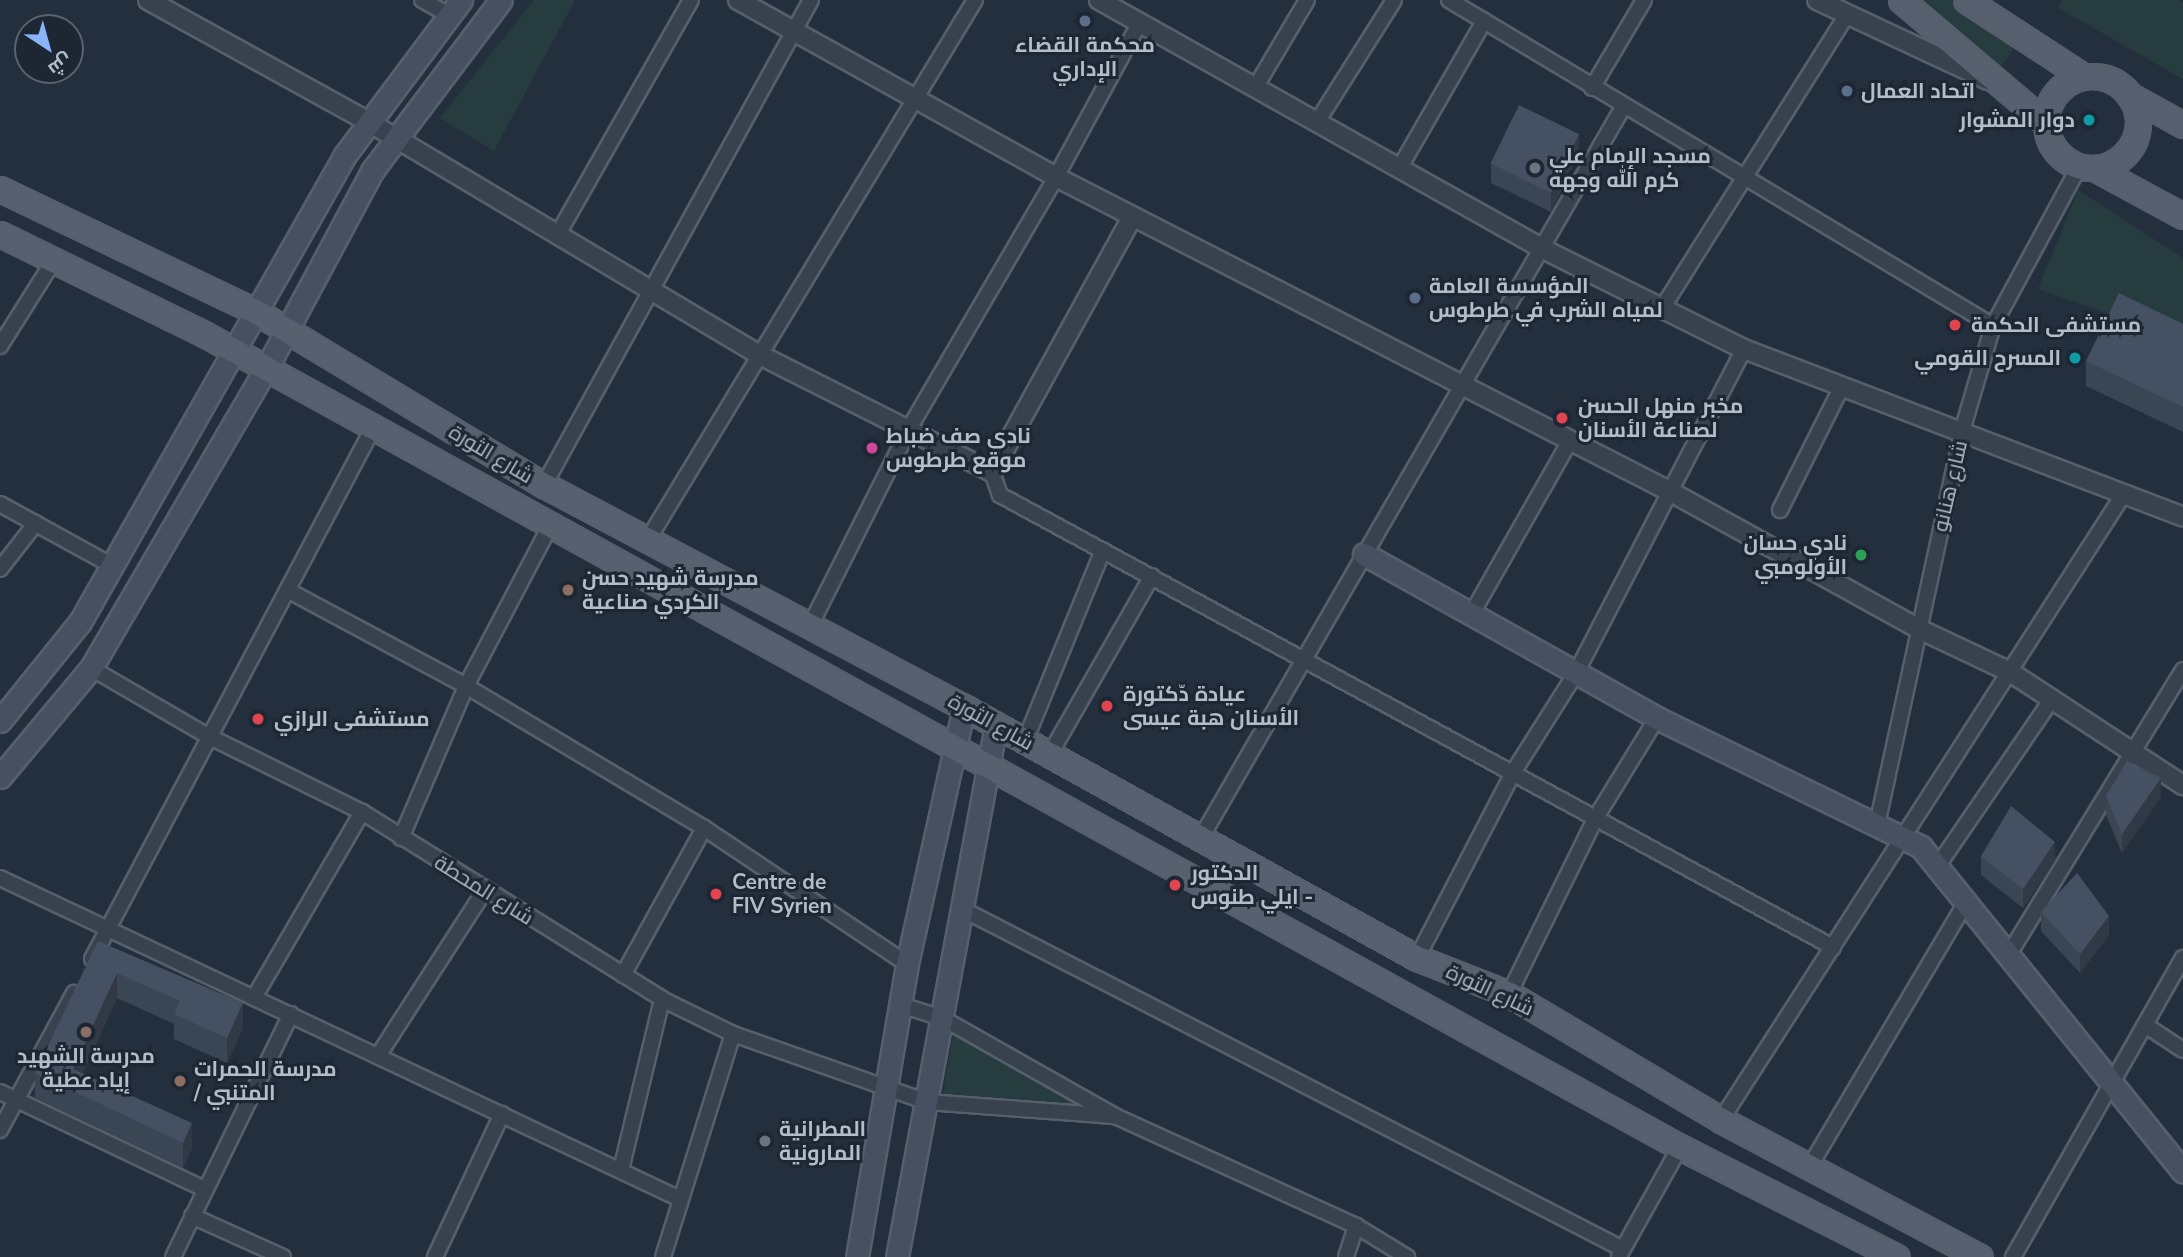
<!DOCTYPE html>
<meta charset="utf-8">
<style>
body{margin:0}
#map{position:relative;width:2183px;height:1257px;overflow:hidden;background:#242f3e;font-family:"Nunito Sans",Cairo,sans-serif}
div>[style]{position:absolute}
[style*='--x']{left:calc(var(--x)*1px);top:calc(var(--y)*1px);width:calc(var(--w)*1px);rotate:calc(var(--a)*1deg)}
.green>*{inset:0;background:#263c3f}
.roads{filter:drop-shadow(2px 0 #565f6c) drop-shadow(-2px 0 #565f6c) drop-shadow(0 2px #565f6c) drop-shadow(0 -2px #565f6c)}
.minor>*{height:14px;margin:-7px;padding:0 7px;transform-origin:7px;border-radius:7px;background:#38414e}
.tertiary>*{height:18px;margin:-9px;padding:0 9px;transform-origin:9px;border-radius:9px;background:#38414e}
.secondary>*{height:21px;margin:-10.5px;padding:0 10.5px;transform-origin:10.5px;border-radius:10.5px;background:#465061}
.primary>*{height:23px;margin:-11.5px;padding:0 11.5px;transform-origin:11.5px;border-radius:11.5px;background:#56606e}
.primary>.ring{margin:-11.5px;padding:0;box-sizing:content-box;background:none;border:23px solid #56606e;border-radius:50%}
.wall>*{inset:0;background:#3b4654}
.shaded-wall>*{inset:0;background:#303945}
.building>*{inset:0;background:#455162;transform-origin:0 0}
.dots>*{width:19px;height:19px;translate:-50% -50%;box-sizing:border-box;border:4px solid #1d2633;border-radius:50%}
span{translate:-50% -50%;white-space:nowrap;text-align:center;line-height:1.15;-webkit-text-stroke:6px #1d2633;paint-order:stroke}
.poi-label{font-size:21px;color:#b4bcc9;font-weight:700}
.left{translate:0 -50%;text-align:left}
.right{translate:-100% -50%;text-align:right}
.street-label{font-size:21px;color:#b4bcc9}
.north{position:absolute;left:14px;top:14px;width:70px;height:70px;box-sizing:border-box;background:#1d2633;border:2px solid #59626f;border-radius:50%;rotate:144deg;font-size:19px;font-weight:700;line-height:28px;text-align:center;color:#b4bcc9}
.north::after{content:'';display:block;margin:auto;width:24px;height:32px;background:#8ab4f8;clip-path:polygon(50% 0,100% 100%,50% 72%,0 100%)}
</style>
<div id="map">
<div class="green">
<div style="clip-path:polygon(534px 0,575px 0,494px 151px,440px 118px)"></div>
<div style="clip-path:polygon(1901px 0,1966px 0,2020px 35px,2006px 61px,1989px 74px)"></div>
<div style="clip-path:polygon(2062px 0,2179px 0,2183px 3px,2183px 79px,2057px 7px)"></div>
<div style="clip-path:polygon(2078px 190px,2183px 258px,2183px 340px,2038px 289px)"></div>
<div style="clip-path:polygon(953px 1033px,1089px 1109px,942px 1098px)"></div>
</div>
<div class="roads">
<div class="minor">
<div style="--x:422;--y:0;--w:31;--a:29"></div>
<div style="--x:1449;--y:0;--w:634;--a:30.93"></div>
<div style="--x:1255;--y:88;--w:102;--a:-59.4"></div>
<div style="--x:1592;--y:88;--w:102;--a:-59.4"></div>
<div style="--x:1317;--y:122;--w:144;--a:-57.7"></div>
<div style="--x:1399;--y:169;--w:171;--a:-60.1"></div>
<div style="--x:558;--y:234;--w:269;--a:-60.4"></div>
<div style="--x:1661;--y:310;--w:347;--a:-57.8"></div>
<div style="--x:0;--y:346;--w:99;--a:-57.8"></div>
<div style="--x:992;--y:472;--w:24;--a:71"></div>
<div style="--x:1000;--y:495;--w:948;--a:28.49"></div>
<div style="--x:544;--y:485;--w:554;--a:-61.17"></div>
<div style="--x:0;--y:504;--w:129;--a:28.8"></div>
<div style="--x:1780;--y:510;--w:136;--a:-63.4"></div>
<div style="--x:649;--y:538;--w:629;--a:-58.79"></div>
<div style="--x:0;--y:569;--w:58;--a:-52"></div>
<div style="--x:289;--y:591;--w:201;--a:28.2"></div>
<div style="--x:466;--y:686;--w:277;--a:30.8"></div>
<div style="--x:704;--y:828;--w:244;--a:33.8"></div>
<div style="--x:1471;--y:615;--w:200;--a:-60.4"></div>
<div style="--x:811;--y:624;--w:220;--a:-63.3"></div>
<div style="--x:910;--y:427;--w:290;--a:-59.7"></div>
<div style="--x:1056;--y:177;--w:174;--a:-61.5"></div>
<div style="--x:91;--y:668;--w:135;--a:30.2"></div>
<div style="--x:208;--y:736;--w:172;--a:26.3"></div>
<div style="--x:362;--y:812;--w:354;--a:31.9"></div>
<div style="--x:662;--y:999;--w:79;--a:26.2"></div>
<div style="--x:733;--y:1034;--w:206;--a:19.3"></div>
<div style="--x:927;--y:1102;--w:189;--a:4.3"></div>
<div style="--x:1025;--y:741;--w:206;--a:-67.8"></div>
<div style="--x:1050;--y:754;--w:205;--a:-60.2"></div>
<div style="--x:1877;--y:825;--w:403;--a:-77.8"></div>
<div style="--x:1962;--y:431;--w:109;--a:-73.6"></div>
<div style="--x:1993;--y:326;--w:181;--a:-61.6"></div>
<div style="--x:1202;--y:836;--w:842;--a:-59.99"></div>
<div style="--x:401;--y:838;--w:165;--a:-66.8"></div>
<div style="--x:466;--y:686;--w:185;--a:-62.3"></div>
<div style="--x:1939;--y:864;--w:200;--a:-55.6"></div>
<div style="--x:0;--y:878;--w:752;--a:25.27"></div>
<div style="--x:962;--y:909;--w:743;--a:27.22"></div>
<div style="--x:2009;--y:954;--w:333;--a:-58.5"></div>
<div style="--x:1417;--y:958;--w:211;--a:-62.6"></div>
<div style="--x:1514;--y:771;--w:116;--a:-57.7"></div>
<div style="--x:1576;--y:673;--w:365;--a:-62.6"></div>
<div style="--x:92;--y:959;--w:601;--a:-62.11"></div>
<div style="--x:623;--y:975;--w:168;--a:-61.1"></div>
<div style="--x:1509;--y:994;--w:195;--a:-63.8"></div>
<div style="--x:1595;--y:819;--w:119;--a:-58.5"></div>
<div style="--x:255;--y:996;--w:213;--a:-59.8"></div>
<div style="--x:901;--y:1005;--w:43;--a:17.6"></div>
<div style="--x:942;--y:1018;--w:199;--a:29.5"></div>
<div style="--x:1115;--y:1116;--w:265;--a:24.5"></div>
<div style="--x:1356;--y:1226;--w:60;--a:31.3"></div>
<div style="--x:2145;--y:1025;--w:45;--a:33.3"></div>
<div style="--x:378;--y:1056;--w:197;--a:-57.2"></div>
<div style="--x:0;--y:1092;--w:226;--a:25.4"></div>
<div style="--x:1721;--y:1120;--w:743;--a:-57.25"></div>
<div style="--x:0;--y:1130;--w:156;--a:-61.6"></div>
<div style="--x:1810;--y:1166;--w:309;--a:-59.4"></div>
<div style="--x:621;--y:1170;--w:176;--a:-76.5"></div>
<div style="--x:192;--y:1216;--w:100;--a:24.3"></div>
<div style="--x:1619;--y:1256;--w:125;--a:-60.8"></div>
<div style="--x:173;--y:1257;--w:270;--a:-64.1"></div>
<div style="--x:435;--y:1257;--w:158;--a:-64.9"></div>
<div style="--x:663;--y:1257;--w:234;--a:-72.6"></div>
<div style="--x:1346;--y:1257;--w:33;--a:-72"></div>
<div style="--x:2013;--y:1257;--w:344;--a:-60.4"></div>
</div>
<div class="tertiary">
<div style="--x:148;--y:0;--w:250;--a:28.9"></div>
<div style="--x:367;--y:121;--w:457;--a:30.8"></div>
<div style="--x:760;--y:355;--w:260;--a:26.8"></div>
<div style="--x:992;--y:472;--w:291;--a:-61.2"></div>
<div style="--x:738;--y:0;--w:364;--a:29.1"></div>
<div style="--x:1056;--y:177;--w:691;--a:27.12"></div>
<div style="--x:1671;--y:492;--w:283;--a:28.9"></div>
<div style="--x:1919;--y:629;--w:101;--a:25.3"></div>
<div style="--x:2010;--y:672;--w:207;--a:33.2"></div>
<div style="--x:1099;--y:0;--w:509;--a:29.28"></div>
<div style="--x:1543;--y:249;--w:225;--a:26.5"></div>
<div style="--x:1744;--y:349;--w:470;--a:20.9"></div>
<div style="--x:1817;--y:0;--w:189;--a:25.1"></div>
</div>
<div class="secondary">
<div style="--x:1364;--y:554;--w:336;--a:29.2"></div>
<div style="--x:1657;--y:718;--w:294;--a:26"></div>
<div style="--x:1921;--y:847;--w:417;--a:51.1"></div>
<div style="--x:0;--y:721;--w:127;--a:-51.1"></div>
<div style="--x:80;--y:622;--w:537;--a:-60.43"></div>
<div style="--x:345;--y:155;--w:194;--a:-53.2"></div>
<div style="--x:0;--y:777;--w:142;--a:-50.1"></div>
<div style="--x:91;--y:668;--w:346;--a:-59.7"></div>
<div style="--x:266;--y:369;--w:225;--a:-61.8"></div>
<div style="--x:372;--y:171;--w:214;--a:-53"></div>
<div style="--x:857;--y:1257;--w:297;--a:-80.3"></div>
<div style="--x:907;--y:964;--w:263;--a:-77.5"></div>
<div style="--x:897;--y:1257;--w:541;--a:-79.46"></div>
</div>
<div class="primary">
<div style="--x:1901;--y:0;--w:189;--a:40.3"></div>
<div style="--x:1966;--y:0;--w:141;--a:33.1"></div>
<div class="ring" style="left:2046px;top:76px;width:69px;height:69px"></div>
<div style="--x:2129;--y:95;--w:62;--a:29.1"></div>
<div style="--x:2096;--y:169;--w:99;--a:28.4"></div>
<div style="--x:0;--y:189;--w:283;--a:25.6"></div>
<div style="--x:255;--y:311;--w:337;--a:31.1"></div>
<div style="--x:544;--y:485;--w:475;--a:27.9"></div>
<div style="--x:964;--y:707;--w:518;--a:28.99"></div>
<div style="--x:1417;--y:958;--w:99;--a:21.4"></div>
<div style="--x:1509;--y:994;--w:247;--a:30.7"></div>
<div style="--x:1721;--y:1120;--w:293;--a:27.9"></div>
<div style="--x:0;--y:234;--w:227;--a:26.1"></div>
<div style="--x:204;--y:334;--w:1685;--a:28.85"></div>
<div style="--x:1680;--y:1147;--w:243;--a:26.9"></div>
</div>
</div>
<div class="wall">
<div style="clip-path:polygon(1579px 153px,1551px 212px,1491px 183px,1491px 164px)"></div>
<div style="clip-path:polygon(2183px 324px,2183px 432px,2086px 386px,2086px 361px)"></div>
<div style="clip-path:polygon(2106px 796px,2161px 797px,2122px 853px,2106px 815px)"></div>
<div style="clip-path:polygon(1981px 856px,2055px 861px,2023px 908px,1981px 875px)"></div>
<div style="clip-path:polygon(2041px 912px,2109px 935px,2080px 973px,2041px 931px)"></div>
<div style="clip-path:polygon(98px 941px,243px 1028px,227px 1063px,174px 1039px,174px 1024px,117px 998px,83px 1073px,192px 1148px,183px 1168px,35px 1098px,35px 1073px)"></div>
</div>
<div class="shaded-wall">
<div style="clip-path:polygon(1579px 134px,1579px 153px,1551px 212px,1551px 193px)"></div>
<div style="clip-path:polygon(2161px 778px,2161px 797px,2122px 853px,2122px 834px)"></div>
<div style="clip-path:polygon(2055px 842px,2055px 861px,2023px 908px,2023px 889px)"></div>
<div style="clip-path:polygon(2109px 916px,2109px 935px,2080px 973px,2080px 954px)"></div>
<div style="clip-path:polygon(117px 973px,117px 998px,74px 1092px,73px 1069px)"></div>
<div style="clip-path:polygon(243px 1003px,243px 1028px,227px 1063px,227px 1038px)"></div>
<div style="clip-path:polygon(192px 1123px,192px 1148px,183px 1168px,183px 1143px)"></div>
</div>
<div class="building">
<div style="left:1519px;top:105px;width:67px;height:65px;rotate:26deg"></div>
<div style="clip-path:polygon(2119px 293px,2183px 324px,2183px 407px,2086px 361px)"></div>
<div style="clip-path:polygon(2127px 761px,2161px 778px,2122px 834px,2106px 796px)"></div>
<div style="clip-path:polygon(2011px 806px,2055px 842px,2023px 889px,1981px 856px)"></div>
<div style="clip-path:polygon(2077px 873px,2109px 916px,2080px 954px,2041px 912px)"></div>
<div style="clip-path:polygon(98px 941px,243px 1003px,227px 1038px,174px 1014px,180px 1001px,117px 973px,73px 1069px,192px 1123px,183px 1143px,35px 1073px)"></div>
</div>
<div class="dots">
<div style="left:1085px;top:21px;background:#5c6f8a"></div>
<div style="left:1847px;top:91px;background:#5c6f8a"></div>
<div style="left:2089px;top:120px;background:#0f9aa8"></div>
<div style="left:1535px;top:168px;background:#6b7280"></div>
<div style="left:1415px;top:298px;background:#5c6f8a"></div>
<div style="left:1955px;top:325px;background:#e0444e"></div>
<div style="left:2075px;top:358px;background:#0f9aa8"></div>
<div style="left:1562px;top:418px;background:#e0444e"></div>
<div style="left:872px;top:448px;background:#d1479c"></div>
<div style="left:1861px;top:555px;background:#2e9e5b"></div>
<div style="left:568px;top:590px;background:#8d6e63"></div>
<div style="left:1107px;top:706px;background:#e0444e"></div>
<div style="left:258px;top:719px;background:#e0444e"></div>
<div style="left:1175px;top:885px;background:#e0444e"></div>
<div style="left:716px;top:894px;background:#e0444e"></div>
<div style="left:86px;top:1032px;background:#8d6e63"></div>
<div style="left:180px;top:1081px;background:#8d6e63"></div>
<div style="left:765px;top:1141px;background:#6b7280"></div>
</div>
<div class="poi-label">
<span style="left:1085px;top:57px">محكمة القضاء<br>الإداري</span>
<span class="left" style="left:1861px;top:91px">اتحاد العمال</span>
<span class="right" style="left:2075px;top:120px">دوار المشوار</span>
<span class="left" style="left:1549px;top:168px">مسجد الإمام علي<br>كرم الله وجهه</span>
<span class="left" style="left:1429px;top:298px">المؤسسة العامة<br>لمياه الشرب في طرطوس</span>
<span class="left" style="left:1971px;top:325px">مستشفى الحكمة</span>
<span class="right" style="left:2061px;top:358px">المسرح القومي</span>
<span class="left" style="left:1578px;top:418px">مخبر منهل الحسن<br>لصناعة الأسنان</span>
<span class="left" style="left:886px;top:448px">نادي صف ضباط<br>موقع طرطوس</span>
<span class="right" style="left:1847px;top:555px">نادي حسان<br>الأولومبي</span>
<span class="left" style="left:582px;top:590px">مدرسة شهيد حسن<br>الكردي صناعية</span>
<span class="left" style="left:1123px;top:706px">عيادة دّكتورة<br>الأسنان هبة عيسى</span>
<span class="left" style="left:274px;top:719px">مستشفى الرازي</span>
<span class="left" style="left:1191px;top:885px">الدكتور<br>ايلي طنوس -</span>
<span class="left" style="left:732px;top:894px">Centre de<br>FIV Syrien</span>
<span style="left:86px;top:1068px">مدرسة الشهيد<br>إياد عطية</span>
<span class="left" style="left:194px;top:1081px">مدرسة الحمرات<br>/ المتنبي</span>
<span class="left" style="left:779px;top:1141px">المطرانية<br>المارونية</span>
</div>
<div class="street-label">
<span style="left:491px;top:454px;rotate:31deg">شارع الثورة</span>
<span style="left:1950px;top:486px;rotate:-77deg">شارع هنانو</span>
<span style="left:991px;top:722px;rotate:29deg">شارع الثورة</span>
<span style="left:484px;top:890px;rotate:32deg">شارع المحطة</span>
<span style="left:1490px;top:990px;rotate:25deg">شارع الثورة</span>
</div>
<div class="north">ش</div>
</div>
